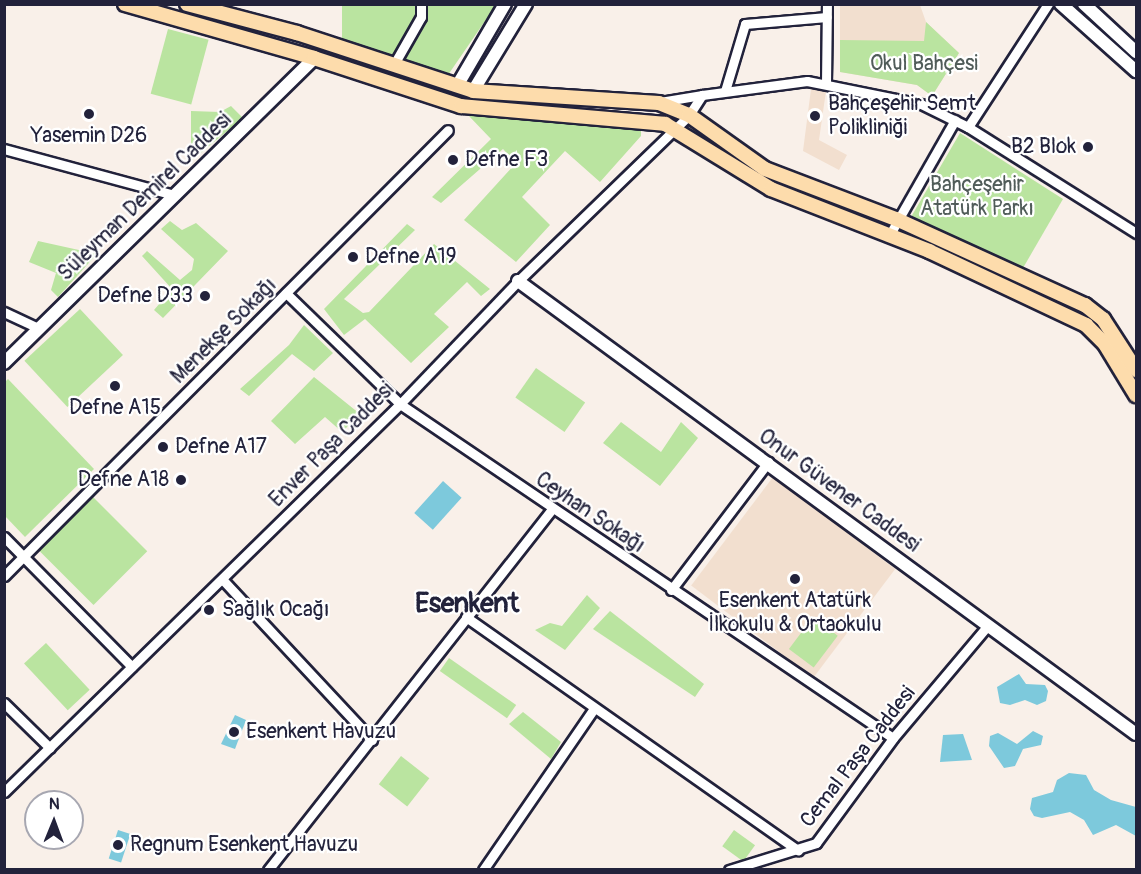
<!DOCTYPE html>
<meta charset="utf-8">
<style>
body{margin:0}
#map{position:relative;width:1141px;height:874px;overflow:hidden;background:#f9f0e9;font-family:Pangolin,sans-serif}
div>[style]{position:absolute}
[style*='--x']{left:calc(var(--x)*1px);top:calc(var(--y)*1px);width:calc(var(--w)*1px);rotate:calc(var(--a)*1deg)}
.built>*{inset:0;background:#f2dfcf;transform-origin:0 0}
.green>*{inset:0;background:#bae4a0;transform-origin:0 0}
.water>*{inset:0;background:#7dc9dc;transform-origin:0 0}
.roads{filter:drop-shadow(2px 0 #22223b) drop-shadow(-2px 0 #22223b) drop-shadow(0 2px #22223b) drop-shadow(0 -2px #22223b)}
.street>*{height:9px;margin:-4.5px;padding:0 4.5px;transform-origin:4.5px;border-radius:4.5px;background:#fff}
.secondary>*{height:12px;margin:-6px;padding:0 6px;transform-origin:6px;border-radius:6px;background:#fff}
.primary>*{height:14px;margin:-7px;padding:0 7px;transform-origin:7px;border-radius:7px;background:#fddcac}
.dots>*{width:16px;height:16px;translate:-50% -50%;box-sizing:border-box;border:3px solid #fff;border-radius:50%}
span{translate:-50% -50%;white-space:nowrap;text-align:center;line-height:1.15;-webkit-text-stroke:4.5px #fff;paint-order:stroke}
.park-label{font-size:21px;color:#505c59}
.poi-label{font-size:21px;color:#22223b}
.left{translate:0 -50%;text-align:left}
.right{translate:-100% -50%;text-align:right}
.street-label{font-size:21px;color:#22223b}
.district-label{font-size:27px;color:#22223b;font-weight:700}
.frame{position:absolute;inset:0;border:6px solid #22223b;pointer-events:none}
.north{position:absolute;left:24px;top:790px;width:60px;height:60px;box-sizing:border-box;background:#fff;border:2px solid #a7a7b1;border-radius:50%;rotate:1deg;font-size:16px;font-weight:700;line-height:24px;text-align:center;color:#22223b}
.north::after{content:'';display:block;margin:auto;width:21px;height:27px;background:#22223b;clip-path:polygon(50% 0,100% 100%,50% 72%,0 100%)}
</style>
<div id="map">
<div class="built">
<div style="clip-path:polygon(840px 5px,920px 5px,926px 22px,959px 53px,932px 96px,917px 85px,840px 72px)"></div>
<div style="clip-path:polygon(811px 89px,826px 91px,819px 140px,847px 155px,839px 170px,803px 151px)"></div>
<div style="left:773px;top:477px;width:153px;height:136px;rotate:37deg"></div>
</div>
<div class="green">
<div style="clip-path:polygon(342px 5px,415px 5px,415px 19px,392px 57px,342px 42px)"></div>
<div style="clip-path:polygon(428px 5px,496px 5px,448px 75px,403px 61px,427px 17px)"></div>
<div style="clip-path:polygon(926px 22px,959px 53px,932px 96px,917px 85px,840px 72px,840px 40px,924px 41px)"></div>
<div style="left:168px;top:29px;width:42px;height:67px;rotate:15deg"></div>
<div style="clip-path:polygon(231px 106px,243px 118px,191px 161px,191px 111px,220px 112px)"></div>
<div style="clip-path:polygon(468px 115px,641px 128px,641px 136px,600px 182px,565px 151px,522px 197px,550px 225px,516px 262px,464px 220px,516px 163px,503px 149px,441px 203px,432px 197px,491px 139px)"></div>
<div style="clip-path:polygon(960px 133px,1063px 199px,1023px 268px,911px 217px)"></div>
<div style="clip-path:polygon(170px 221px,182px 230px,196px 223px,228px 251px,163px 318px,154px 310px,172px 289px,142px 256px,147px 251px,180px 280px,192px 270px,194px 259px,161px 229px)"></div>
<div style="clip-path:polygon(407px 224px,415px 230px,344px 299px,363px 313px,369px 312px,434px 244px,490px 289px,481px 296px,467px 282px,434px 314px,449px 327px,411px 363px,365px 319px,344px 335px,324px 309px)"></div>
<div style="clip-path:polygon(38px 241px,97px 254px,58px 297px,51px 290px,56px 273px,29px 262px)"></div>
<div style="left:80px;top:309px;width:63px;height:76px;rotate:47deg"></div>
<div style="clip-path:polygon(304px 325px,333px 353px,314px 371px,292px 354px,249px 396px,240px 389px,289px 345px)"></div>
<div style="left:536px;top:368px;width:60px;height:36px;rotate:35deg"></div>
<div style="clip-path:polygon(314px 377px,360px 414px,342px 432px,325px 417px,295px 444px,271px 421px)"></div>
<div style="clip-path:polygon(8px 379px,94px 469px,25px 537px,5px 516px,4px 383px)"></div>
<div style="clip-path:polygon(621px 422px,661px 452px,681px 422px,698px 438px,660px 486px,603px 443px)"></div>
<div style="left:90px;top:494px;width:81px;height:76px;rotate:45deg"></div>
<div style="clip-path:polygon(587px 595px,600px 608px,565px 650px,535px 630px,550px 623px,562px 626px)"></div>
<div style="clip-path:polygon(610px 611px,704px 684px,695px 697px,593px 629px)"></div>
<div style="left:813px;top:617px;width:31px;height:40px;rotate:37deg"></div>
<div style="left:46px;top:643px;width:64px;height:30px;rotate:47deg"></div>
<div style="left:449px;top:658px;width:82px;height:16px;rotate:35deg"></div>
<div style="clip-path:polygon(523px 712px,561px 742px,551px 759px,509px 724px)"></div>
<div style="left:401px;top:756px;width:36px;height:36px;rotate:38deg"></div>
<div style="left:734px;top:830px;width:26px;height:20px;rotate:36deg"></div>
</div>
<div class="water">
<div style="left:443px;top:481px;width:25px;height:43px;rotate:42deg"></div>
<div style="clip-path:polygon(1019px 674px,1026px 684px,1045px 685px,1048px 691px,1046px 701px,1037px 705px,1025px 700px,1010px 705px,1000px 703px,997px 687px)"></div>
<div style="clip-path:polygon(235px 715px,246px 720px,235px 749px,221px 744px)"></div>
<div style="clip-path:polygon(1033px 731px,1043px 736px,1041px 745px,1023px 749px,1015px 766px,1004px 768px,989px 746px,990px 736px,998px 733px,1017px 744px)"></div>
<div style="clip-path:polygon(963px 734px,972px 760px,940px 762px,943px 735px)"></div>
<div style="clip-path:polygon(1069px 773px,1086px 775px,1094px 790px,1111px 800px,1136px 807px,1136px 836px,1116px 825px,1093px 835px,1084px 820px,1070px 812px,1042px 818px,1034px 816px,1030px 809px,1032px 798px,1053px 792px,1057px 780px)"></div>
<div style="left:118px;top:830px;width:13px;height:30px;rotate:18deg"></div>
</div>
<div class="roads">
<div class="street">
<div style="--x:397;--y:59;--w:48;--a:-60.3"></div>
<div style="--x:421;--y:17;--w:13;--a:-90"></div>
<div style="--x:826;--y:83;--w:79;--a:-89.3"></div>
<div style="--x:725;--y:91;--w:70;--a:-73.4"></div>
<div style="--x:745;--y:24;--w:82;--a:-4.9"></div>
<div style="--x:660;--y:102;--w:43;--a:-9.5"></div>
<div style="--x:968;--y:127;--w:147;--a:-57"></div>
<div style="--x:4;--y:149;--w:177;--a:15.1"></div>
<div style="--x:890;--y:234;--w:131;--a:-60.3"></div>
<div style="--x:286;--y:293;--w:159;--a:44.2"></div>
<div style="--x:400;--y:404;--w:595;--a:34.12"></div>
<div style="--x:4;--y:312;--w:38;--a:25"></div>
<div style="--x:4;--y:537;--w:182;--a:45.4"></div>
<div style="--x:4;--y:576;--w:629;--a:-45.13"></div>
<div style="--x:222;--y:579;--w:220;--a:47"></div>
<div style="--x:671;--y:590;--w:161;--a:-52.8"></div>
<div style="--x:466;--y:617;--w:406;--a:35.1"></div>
<div style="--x:4;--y:703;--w:64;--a:44.4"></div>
<div style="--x:4;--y:792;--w:554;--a:-44.42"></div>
<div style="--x:400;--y:404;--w:170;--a:-46.2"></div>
<div style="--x:518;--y:281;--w:238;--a:-44.1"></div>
<div style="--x:689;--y:115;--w:24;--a:-57"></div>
<div style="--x:702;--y:95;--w:106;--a:-7.6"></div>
<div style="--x:807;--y:81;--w:116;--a:11.4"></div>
<div style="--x:921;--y:104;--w:52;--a:26.1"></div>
<div style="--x:968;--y:127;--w:199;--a:32.2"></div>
<div style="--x:268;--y:870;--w:459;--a:-51.8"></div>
<div style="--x:483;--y:870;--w:194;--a:-55.5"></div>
<div style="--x:729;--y:870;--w:91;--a:-17.2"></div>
<div style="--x:816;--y:843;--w:130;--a:-53.7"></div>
<div style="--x:893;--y:738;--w:148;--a:-49.9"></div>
</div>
<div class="secondary">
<div style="--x:1061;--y:4;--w:101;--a:41.8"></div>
<div style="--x:1084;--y:4;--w:71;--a:42.7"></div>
<div style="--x:457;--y:86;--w:95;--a:-59.7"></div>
<div style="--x:473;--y:91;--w:102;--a:-58.7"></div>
<div style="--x:518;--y:281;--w:766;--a:36.24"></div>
<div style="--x:4;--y:363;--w:435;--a:-44.5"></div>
</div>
<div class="primary">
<div style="--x:125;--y:4;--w:197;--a:15.9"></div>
<div style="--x:314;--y:58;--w:155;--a:18.1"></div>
<div style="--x:461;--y:106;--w:205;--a:5"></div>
<div style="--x:665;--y:124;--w:124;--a:31.5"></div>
<div style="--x:771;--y:189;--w:170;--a:21.4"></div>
<div style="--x:929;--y:251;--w:174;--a:25.2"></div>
<div style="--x:1086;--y:325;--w:27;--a:45"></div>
<div style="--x:1105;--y:344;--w:60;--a:58.7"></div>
<div style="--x:187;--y:4;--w:114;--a:14.8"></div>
<div style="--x:297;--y:33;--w:185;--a:18.2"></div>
<div style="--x:473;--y:91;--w:186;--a:3.7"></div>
<div style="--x:659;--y:103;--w:32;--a:22"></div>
<div style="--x:689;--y:115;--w:93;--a:35.4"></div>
<div style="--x:765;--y:169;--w:140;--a:20.9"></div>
<div style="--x:896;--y:219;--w:208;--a:24.5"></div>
<div style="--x:1085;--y:305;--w:23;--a:38"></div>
<div style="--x:1103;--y:319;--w:61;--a:57.1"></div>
</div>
</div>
<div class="dots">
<div style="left:89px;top:114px;background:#22223b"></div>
<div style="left:815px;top:116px;background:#22223b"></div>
<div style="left:1088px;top:147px;background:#22223b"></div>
<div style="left:453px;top:160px;background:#22223b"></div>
<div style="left:353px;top:257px;background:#22223b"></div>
<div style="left:205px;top:296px;background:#22223b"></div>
<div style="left:115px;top:386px;background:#22223b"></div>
<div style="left:163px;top:447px;background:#22223b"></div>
<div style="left:181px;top:480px;background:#22223b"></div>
<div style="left:795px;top:579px;background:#22223b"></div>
<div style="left:209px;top:610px;background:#22223b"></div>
<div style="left:234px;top:732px;background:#22223b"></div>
<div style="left:118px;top:845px;background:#22223b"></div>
</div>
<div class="park-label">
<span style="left:924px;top:64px">Okul Bahçesi</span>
<span style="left:977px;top:197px">Bahçeşehir<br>Atatürk Parkı</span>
</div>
<div class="poi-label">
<span class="left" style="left:828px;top:116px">Bahçeşehir Semt<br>Polikliniği</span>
<span style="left:89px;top:136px">Yasemin D26</span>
<span class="right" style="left:1076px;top:147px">B2 Blok</span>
<span class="left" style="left:465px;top:160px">Defne F3</span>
<span class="left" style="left:365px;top:257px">Defne A19</span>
<span class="right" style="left:193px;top:296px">Defne D33</span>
<span style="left:115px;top:408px">Defne A15</span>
<span class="left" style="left:175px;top:447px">Defne A17</span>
<span class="right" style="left:169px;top:480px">Defne A18</span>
<span style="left:795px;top:613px">Esenkent Atatürk<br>İlkokulu &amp; Ortaokulu</span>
<span class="left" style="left:222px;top:610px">Sağlık Ocağı</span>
<span class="left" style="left:246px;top:732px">Esenkent Havuzu</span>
<span class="left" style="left:130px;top:845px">Regnum Esenkent Havuzu</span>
</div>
<div class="street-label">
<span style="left:145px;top:197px;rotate:-44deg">Süleyman Demirel Caddesi</span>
<span style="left:224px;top:331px;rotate:-45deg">Menekşe Sokağı</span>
<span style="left:332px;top:445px;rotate:-45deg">Enver Paşa Caddesi</span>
<span style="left:839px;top:491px;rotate:36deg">Onur Güvener Caddesi</span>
<span style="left:590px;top:513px;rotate:34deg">Ceyhan Sokağı</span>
<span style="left:858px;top:757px;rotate:-52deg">Cemal Paşa Caddesi</span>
</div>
<div class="district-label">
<span style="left:467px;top:604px">Esenkent</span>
</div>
<div class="frame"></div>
<div class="north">N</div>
</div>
